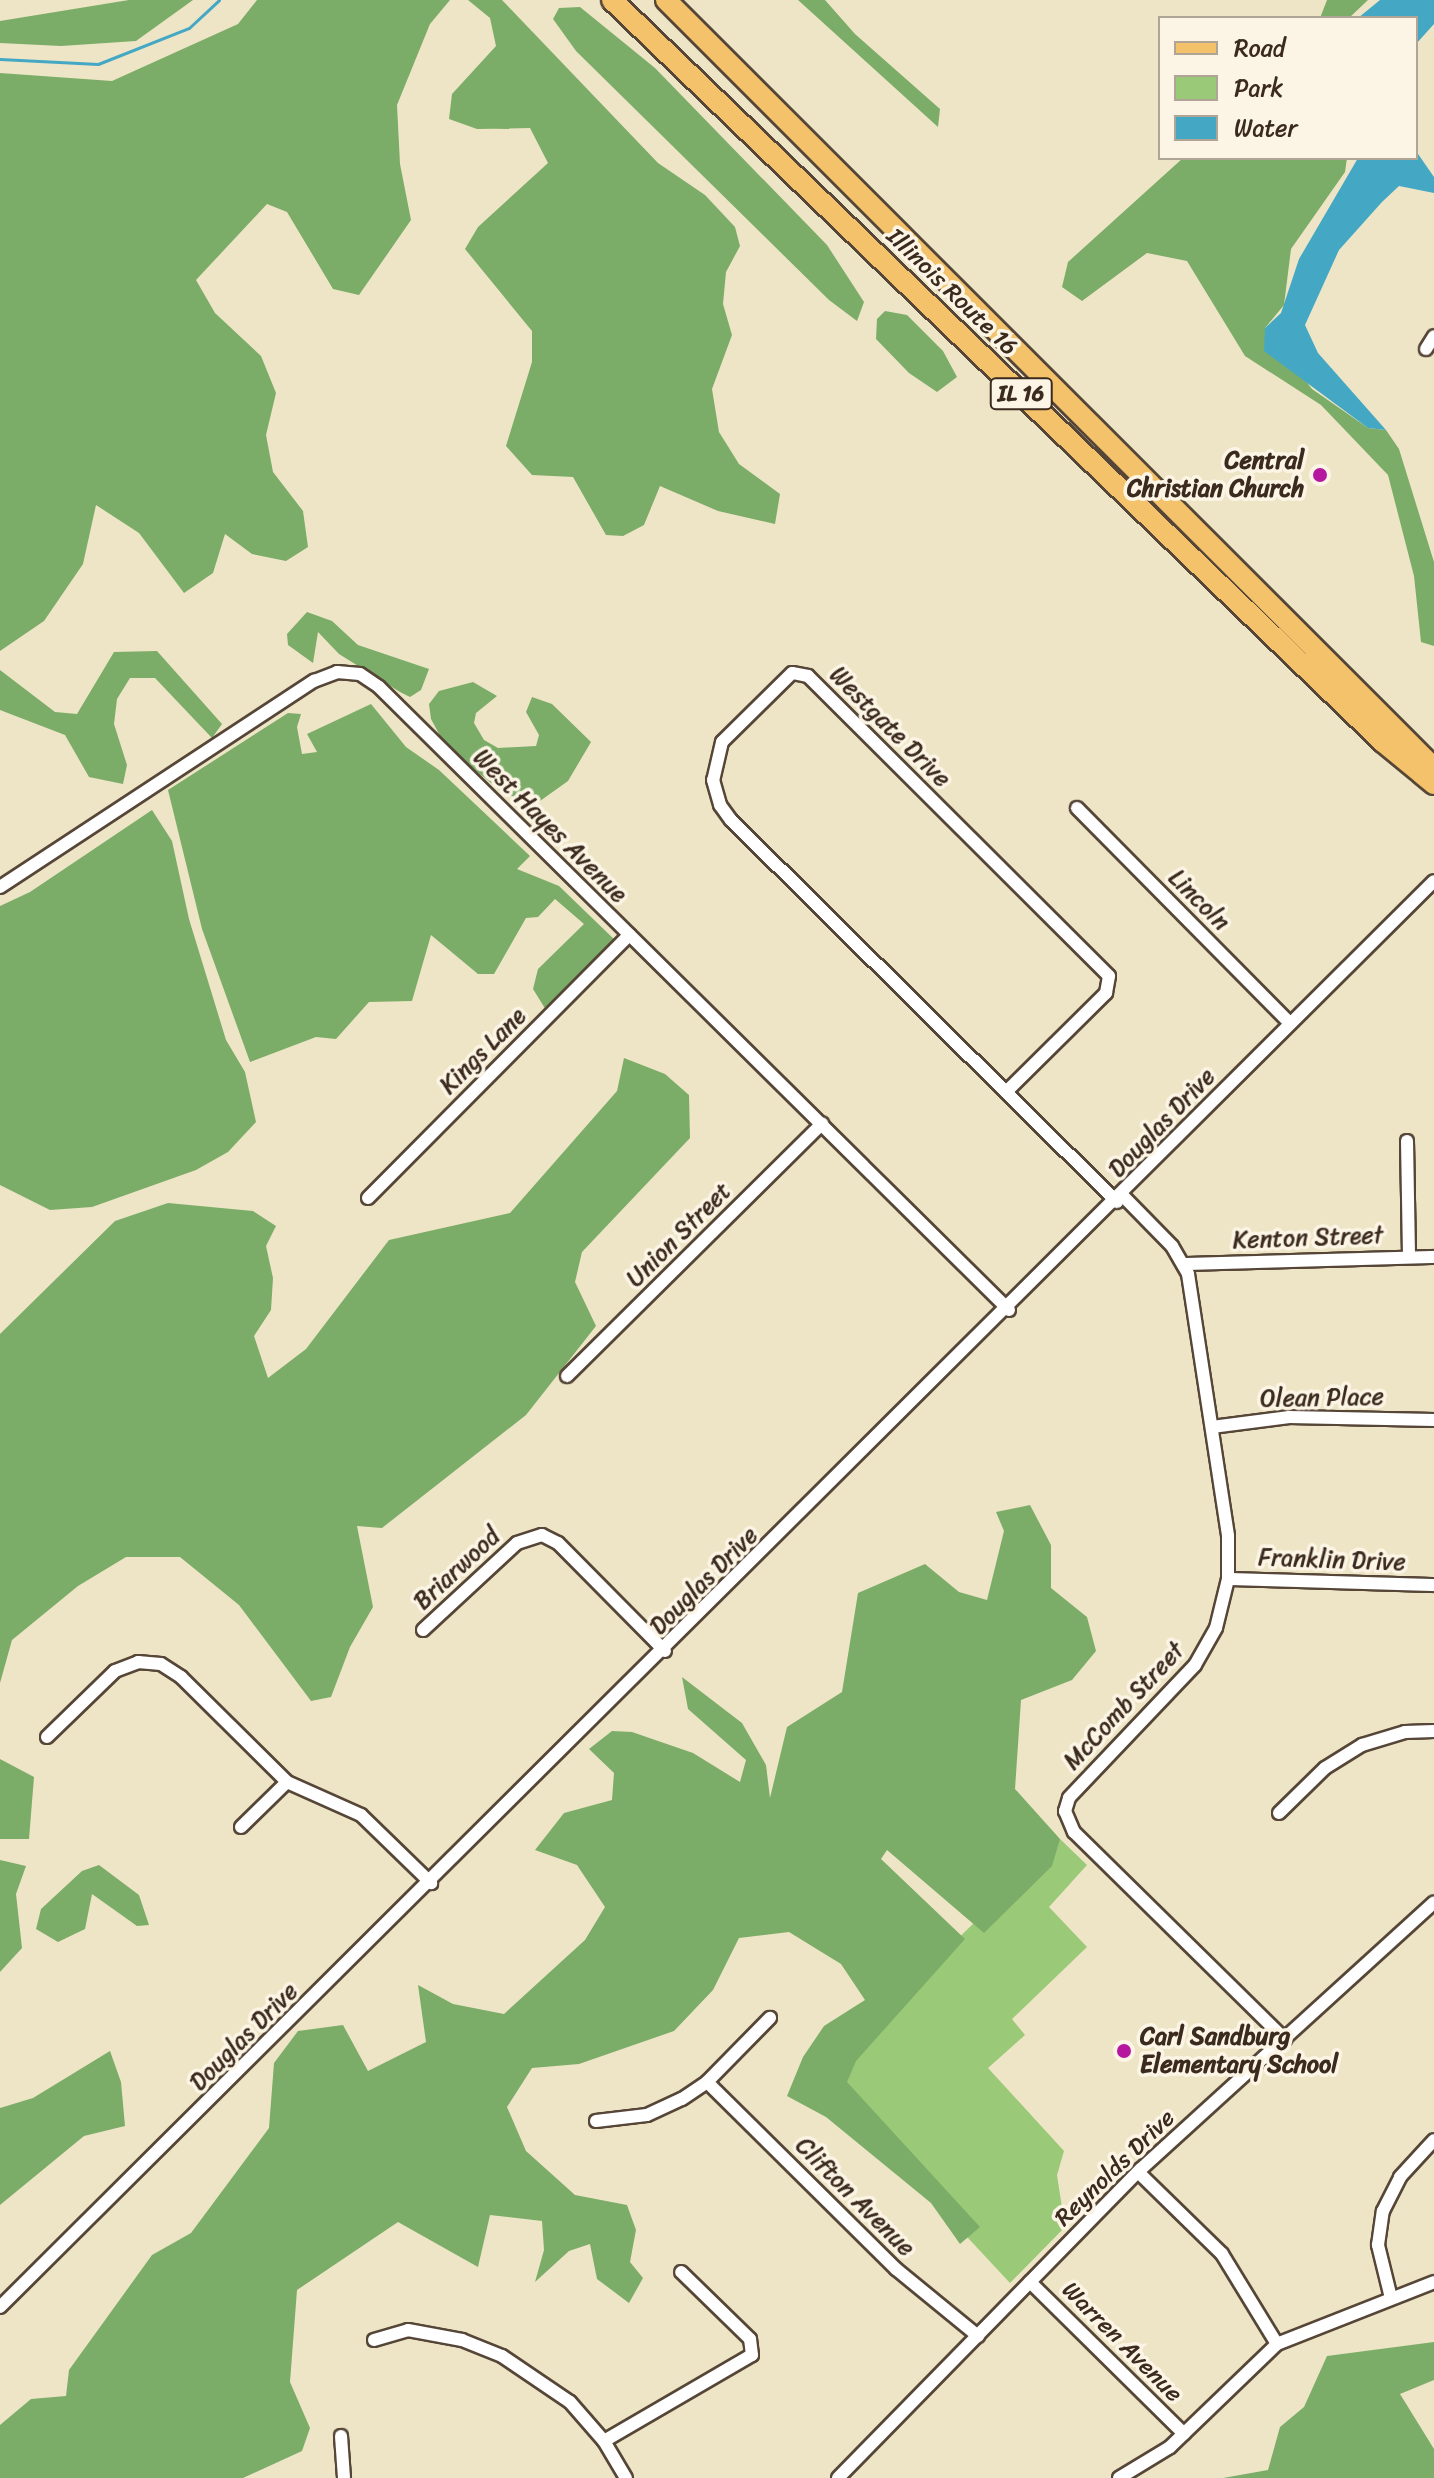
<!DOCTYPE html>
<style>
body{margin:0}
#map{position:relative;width:1434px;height:2478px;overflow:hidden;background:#eee5c6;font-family:Sriracha,sans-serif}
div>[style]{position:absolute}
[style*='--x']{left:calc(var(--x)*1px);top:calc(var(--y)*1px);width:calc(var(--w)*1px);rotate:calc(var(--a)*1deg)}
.green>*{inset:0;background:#9ac977}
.forest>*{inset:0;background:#7bad68}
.water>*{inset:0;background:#44a8c4}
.stream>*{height:3px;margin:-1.5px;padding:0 1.5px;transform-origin:1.5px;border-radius:1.5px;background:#44a8c4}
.roads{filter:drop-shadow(2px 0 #564637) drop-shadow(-2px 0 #564637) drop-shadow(0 2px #564637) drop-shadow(0 -2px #564637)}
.minor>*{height:12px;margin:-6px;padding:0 6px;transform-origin:6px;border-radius:6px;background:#fff}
.primary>*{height:20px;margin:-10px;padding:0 10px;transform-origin:10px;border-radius:10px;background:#f4c26a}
.dots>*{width:22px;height:22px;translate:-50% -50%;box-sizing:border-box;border:4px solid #fcf5e5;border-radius:50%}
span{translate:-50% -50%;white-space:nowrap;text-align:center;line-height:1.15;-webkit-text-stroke:7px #fcf5e5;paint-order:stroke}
.shield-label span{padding:2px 6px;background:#fcf5e5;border:2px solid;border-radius:6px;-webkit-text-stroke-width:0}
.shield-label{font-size:22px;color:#3b2a1e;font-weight:700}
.street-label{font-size:24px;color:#3b2a1e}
.poi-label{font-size:24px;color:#3b2a1e;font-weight:700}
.right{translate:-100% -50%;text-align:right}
.left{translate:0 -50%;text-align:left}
.legend{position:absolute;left:1158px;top:16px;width:260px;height:144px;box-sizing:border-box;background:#fcf5e5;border:2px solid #afa495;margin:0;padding:10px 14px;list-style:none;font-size:24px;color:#3b2a1e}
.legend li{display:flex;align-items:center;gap:16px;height:40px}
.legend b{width:40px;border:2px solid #afa495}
</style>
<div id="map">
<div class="green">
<div style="clip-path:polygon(1060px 1839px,1087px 1865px,1049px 1907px,1087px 1947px,1012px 2019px,1025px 2035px,988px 2068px,1064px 2151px,1057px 2175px,1065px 2227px,1010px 2283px,817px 2076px)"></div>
</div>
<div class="forest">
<div style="clip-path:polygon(129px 0,193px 0,136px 41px,61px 46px,0 43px,0 21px)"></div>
<div style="clip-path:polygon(257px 0,450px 0,430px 24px,397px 105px,400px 164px,411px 220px,359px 295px,333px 289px,287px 212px,267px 204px,196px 280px,215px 313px,261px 356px,276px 393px,266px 435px,273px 472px,303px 511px,308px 547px,286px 561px,252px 554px,225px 534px,213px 573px,184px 593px,139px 533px,96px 505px,83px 564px,44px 621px,0 651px,0 73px,112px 81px,238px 24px)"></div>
<div style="clip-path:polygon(468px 0,502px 0,658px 163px,705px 195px,735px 227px,740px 246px,726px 272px,723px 304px,732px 335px,712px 389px,719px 432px,739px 464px,780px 494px,775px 524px,718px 511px,660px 486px,644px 525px,623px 536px,606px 535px,573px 477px,532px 475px,506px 446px,532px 362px,532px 331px,465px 249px,478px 227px,548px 163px,530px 128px,477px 129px,449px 119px,452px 94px,496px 46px,490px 18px)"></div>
<div style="clip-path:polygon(798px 0,825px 0,855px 34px,940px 109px,938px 127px)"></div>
<div style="clip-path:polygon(1327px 0,1368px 0,1349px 18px,1320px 18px)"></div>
<div style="clip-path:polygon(580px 7px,655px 68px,827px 245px,864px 302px,857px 321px,829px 300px,576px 51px,553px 19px,559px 8px)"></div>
<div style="clip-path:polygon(1183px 158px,1347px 158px,1345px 172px,1291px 249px,1284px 305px,1265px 328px,1312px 389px,1368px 428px,1386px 430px,1399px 449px,1434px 562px,1434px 646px,1421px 642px,1414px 576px,1388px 475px,1321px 405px,1245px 356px,1187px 261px,1147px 253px,1082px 301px,1062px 287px,1068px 262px)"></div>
<div style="clip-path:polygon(885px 311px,907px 315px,943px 351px,957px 377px,937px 392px,909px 373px,876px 339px,877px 319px)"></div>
<div style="clip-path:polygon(307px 612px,332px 621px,358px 645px,429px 669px,421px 690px,410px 697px,400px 692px,339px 654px,318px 632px,313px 663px,288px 645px,287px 634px)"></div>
<div style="clip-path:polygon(157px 651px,222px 724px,212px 738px,155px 678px,130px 678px,117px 699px,114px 724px,127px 765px,123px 784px,89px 777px,65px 735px,0 710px,0 670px,55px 712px,77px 714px,114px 652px)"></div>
<div style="clip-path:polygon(473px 682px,497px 696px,476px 713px,474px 723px,484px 740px,498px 748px,536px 746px,539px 735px,526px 712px,532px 697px,552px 704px,591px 742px,568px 781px,533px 806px,501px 791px,446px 747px,431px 719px,429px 704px,439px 691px)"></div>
<div style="clip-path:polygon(371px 704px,406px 747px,439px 770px,530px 856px,517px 869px,559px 886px,618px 943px,546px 1010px,533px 989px,538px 969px,584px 924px,555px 899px,538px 917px,526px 918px,494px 974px,478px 974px,431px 935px,412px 1001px,369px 1002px,336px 1039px,316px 1037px,250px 1062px,202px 929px,168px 790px,288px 713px,301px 714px,297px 727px,302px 754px,317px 752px,307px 734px)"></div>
<div style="clip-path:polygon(152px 810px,172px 841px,189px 919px,226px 1040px,245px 1072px,256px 1122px,228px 1152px,196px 1170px,92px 1207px,50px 1210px,0 1185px,0 906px,30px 892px)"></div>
<div style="clip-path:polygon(624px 1058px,665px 1074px,689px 1095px,690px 1138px,582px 1252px,575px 1282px,596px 1326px,526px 1415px,382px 1528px,357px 1526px,373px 1607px,350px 1647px,331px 1697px,311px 1701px,239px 1605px,180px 1557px,126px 1557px,78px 1586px,12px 1640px,0 1683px,0 1334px,115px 1221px,168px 1203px,253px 1211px,276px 1226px,266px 1246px,273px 1278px,271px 1310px,254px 1336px,268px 1378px,306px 1349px,389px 1240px,510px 1213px,617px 1091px)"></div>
<div style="clip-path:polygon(1030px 1505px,1051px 1545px,1051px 1588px,1087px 1617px,1096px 1651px,1072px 1680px,1021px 1700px,1015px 1789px,1060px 1839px,1052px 1866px,984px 1933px,887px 1850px,881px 1859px,965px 1939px,856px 2061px,847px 2082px,980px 2227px,960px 2244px,931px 2203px,826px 2117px,787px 2096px,803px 2057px,824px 2026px,865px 2000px,841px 1964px,789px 1932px,739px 1938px,713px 1990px,674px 2031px,579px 2064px,532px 2068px,507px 2107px,526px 2151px,575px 2195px,627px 2205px,636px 2230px,630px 2262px,643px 2278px,629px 2303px,597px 2279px,590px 2244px,569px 2251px,535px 2282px,544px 2250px,542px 2221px,490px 2215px,478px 2267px,398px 2222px,297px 2290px,290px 2382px,310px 2428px,302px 2451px,243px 2478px,0 2478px,0 2425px,31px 2399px,66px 2396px,69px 2370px,152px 2255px,191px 2233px,269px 2128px,274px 2063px,298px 2031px,343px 2025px,368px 2071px,426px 2042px,418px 1985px,453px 2004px,504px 2014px,585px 1940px,605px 1907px,577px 1865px,535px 1850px,564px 1813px,612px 1800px,614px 1773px,589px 1749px,612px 1731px,632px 1732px,693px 1753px,740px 1782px,746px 1760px,688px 1709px,682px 1677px,742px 1723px,766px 1765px,770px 1798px,787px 1727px,842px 1692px,858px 1593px,925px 1564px,959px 1592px,987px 1600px,1004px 1531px,996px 1512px)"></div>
<div style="clip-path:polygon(0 1759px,34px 1777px,29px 1839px,0 1839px)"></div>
<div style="clip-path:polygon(0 1860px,26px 1866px,16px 1894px,22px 1948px,0 1972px)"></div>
<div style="clip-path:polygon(99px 1865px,139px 1895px,149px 1925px,137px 1926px,92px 1894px,85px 1929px,58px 1942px,36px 1929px,41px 1909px,82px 1871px)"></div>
<div style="clip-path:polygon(110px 2051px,121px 2082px,125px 2126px,84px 2136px,0 2205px,0 2108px,33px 2098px)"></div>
<div style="clip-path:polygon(1434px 2342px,1434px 2380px,1400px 2394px,1434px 2449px,1434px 2478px,1223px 2478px,1268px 2470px,1280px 2427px,1304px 2407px,1327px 2356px)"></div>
</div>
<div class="water">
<div style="clip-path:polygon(1380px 0,1434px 0,1434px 24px,1416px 44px,1416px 18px,1358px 18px)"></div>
<div style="clip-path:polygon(1416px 151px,1434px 177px,1434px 193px,1399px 186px,1382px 202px,1339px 250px,1305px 325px,1318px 353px,1386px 430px,1368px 428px,1264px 351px,1265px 328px,1281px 313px,1299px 259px,1358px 158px,1416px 158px)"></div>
</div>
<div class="stream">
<div style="--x:0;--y:59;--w:98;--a:2.9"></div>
<div style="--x:98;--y:64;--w:98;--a:-21.6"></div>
<div style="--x:189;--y:28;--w:41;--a:-43"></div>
</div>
<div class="roads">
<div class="minor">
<div style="--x:1426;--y:349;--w:15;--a:-58"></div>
<div style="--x:1077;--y:808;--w:301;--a:45.3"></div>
<div style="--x:0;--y:887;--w:376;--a:-33.3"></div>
<div style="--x:314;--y:681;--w:25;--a:-21"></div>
<div style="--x:337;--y:672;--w:23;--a:5"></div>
<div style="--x:360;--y:674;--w:23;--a:34"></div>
<div style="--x:379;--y:687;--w:886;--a:44.68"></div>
<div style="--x:1006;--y:1092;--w:141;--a:-44.7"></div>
<div style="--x:1106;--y:993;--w:17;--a:-80"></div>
<div style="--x:1109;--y:976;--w:425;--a:-135.1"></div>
<div style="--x:808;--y:676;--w:16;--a:-169"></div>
<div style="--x:792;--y:673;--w:98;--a:135.4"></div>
<div style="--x:722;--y:742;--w:39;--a:103"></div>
<div style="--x:713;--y:780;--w:26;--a:74"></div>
<div style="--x:720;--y:805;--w:19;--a:54"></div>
<div style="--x:731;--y:820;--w:543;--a:44.7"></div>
<div style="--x:1407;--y:1141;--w:116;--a:89"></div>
<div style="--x:1123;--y:1196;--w:70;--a:45.6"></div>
<div style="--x:1172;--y:1246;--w:32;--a:60"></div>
<div style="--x:1188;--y:1274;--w:265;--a:81.3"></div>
<div style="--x:1228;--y:1536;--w:43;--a:90"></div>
<div style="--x:1228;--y:1579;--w:50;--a:103.8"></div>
<div style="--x:1216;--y:1628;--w:43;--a:119.6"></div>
<div style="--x:1195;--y:1665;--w:183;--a:133.5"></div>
<div style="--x:1069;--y:1798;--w:14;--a:107"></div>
<div style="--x:1065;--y:1811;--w:23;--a:67"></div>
<div style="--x:1074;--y:1832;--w:296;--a:44.5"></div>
<div style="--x:368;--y:1198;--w:371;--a:-45.2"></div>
<div style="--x:1184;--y:1264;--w:250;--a:-1.6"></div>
<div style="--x:567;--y:1376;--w:359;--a:-44.7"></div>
<div style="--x:1212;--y:1427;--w:78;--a:-7.4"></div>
<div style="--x:1289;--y:1417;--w:145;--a:1.2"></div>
<div style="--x:1228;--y:1579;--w:206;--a:1.7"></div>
<div style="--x:423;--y:1630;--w:128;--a:-42.8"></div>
<div style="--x:517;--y:1543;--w:26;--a:-18"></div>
<div style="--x:542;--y:1535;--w:18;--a:27"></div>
<div style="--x:558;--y:1543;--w:152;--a:45.3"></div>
<div style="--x:47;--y:1737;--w:95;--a:-44.1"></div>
<div style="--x:115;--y:1671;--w:25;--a:-21"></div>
<div style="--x:138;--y:1662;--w:23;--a:5"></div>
<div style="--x:161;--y:1664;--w:24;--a:33"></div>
<div style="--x:181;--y:1677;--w:149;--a:44.7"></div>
<div style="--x:287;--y:1782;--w:81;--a:24"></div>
<div style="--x:361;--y:1815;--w:98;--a:44.2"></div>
<div style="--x:1279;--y:1813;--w:64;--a:-44.4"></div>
<div style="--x:1325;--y:1768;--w:44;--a:-31.9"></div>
<div style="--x:1362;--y:1745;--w:45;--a:-16.8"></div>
<div style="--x:1405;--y:1732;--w:29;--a:-2"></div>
<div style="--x:241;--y:1827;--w:64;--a:-44.4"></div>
<div style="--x:707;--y:2082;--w:266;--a:44.7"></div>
<div style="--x:896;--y:2269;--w:106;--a:39.3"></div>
<div style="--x:596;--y:2121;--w:51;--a:-6.7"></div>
<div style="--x:647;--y:2115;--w:38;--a:-25"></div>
<div style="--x:682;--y:2099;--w:30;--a:-34"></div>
<div style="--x:707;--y:2082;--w:90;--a:-45.5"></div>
<div style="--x:1138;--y:2172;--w:117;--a:44.3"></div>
<div style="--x:1222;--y:2254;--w:105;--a:58.6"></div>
<div style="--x:1030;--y:2282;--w:216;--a:44.6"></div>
<div style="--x:1391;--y:2298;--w:55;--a:-103.8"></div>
<div style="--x:1378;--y:2245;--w:34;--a:-82"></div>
<div style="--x:1383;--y:2211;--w:38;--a:-63"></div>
<div style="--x:1400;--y:2177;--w:50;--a:-47.4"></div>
<div style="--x:0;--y:2307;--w:2022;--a:-44.84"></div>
<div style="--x:374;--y:2340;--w:35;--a:-16"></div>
<div style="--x:408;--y:2330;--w:55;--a:10.5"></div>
<div style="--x:462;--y:2340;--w:43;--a:21.8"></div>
<div style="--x:502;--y:2356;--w:82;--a:34.1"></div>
<div style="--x:570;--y:2402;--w:52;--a:48.9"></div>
<div style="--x:604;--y:2441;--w:43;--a:59.3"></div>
<div style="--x:341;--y:2436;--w:42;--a:85.9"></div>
<div style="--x:604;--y:2441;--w:171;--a:-30.2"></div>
<div style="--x:752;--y:2355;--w:16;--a:-97"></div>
<div style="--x:750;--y:2339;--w:96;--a:-135.8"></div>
<div style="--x:838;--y:2478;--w:433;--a:-45.6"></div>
<div style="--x:1141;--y:2169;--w:396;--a:-42.3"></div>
<div style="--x:1119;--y:2478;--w:60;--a:-31.3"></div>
<div style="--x:1170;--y:2447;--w:149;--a:-43.9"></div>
<div style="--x:1277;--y:2344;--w:169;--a:-21.5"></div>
</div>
<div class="primary">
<div style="--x:612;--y:0;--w:1070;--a:43.9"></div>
<div style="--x:1383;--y:742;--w:66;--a:39.5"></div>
<div style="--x:666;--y:0;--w:1086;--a:45"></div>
</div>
</div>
<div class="dots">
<div style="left:1320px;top:475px;background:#b5179e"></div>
<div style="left:1124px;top:2051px;background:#b5179e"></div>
</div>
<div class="shield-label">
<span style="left:1021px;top:394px">IL 16</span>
</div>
<div class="street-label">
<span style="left:952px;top:292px;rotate:44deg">Illinois Route 16</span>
<span style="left:890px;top:727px;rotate:45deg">Westgate Drive</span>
<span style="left:550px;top:826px;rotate:45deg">West Hayes Avenue</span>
<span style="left:1199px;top:900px;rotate:45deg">Lincoln</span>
<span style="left:483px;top:1051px;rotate:-45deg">Kings Lane</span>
<span style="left:1162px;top:1123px;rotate:-46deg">Douglas Drive</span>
<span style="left:679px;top:1235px;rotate:-45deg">Union Street</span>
<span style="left:1308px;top:1238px;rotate:-2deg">Kenton Street</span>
<span style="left:1322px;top:1398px;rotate:-1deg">Olean Place</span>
<span style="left:1332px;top:1560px;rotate:2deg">Franklin Drive</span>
<span style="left:457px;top:1569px;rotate:-43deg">Briarwood</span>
<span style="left:704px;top:1581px;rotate:-45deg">Douglas Drive</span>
<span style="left:1124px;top:1706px;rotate:-47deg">McComb Street</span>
<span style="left:244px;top:2037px;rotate:-45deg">Douglas Drive</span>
<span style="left:1115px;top:2168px;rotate:-44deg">Reynolds Drive</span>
<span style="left:855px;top:2197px;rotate:45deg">Clifton Avenue</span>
<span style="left:1122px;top:2342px;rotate:45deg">Warren Avenue</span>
</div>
<div class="poi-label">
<span class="right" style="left:1304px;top:475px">Central<br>Christian Church</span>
<span class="left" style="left:1140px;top:2051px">Carl Sandburg<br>Elementary School</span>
</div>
<ul class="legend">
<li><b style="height:10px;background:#f4c26a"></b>Road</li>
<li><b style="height:22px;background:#9ac977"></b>Park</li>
<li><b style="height:22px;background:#44a8c4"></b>Water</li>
</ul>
</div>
